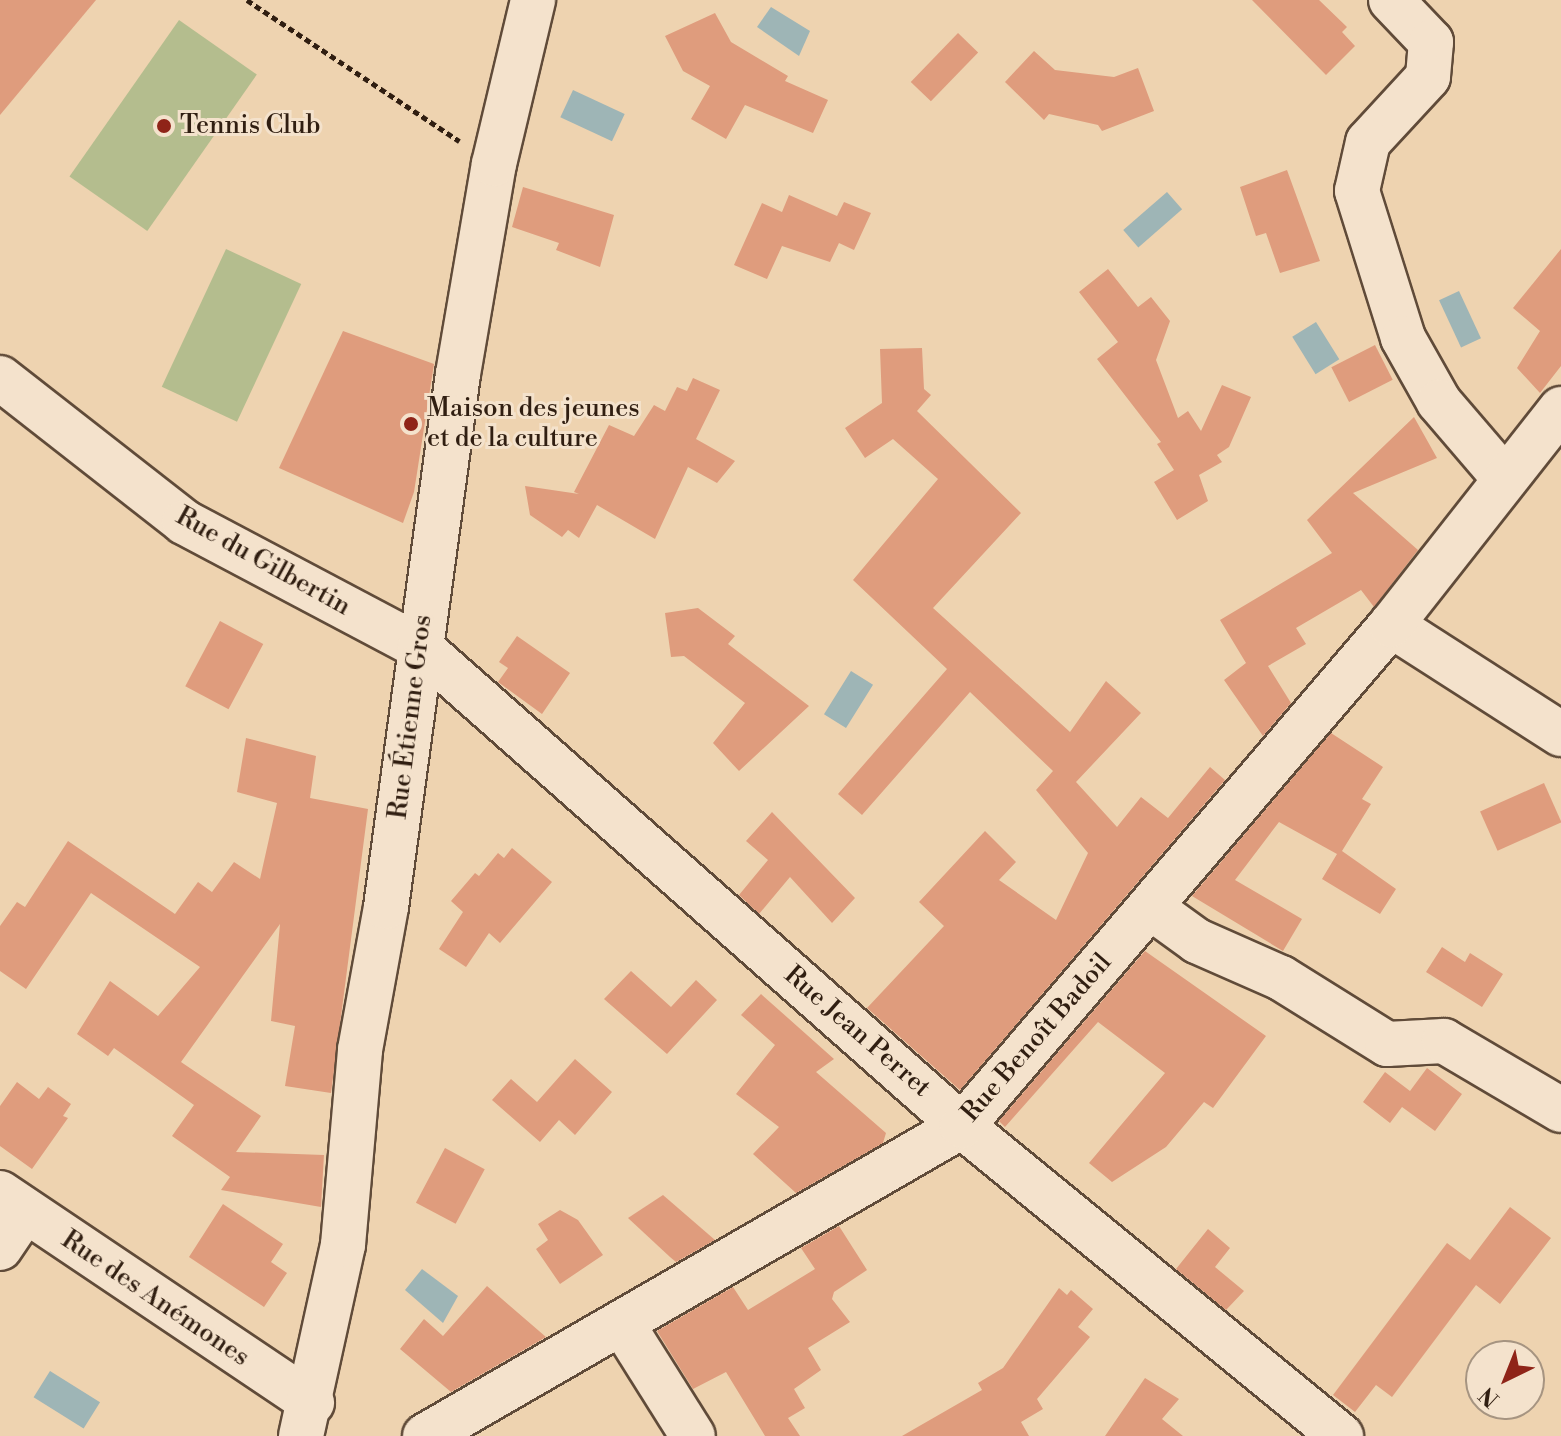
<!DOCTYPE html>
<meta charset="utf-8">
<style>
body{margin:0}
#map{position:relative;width:1561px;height:1436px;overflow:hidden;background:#eed3b0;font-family:"Libre Bodoni",serif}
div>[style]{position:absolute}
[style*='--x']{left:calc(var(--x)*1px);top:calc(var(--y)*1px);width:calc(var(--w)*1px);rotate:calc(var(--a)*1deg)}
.green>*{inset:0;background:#b4bd8e;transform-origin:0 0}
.water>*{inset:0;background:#9eb5b6;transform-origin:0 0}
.building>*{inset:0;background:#df9c7d;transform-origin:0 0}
.path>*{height:5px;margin-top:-2.5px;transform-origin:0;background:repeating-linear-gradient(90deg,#301e11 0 6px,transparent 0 10px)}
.roads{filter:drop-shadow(2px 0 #604b39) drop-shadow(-2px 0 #604b39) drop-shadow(0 2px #604b39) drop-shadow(0 -2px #604b39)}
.minor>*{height:44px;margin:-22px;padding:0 22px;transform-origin:22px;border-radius:22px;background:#f4e2cc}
.dots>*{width:22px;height:22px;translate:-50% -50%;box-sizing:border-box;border:4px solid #f4e2cc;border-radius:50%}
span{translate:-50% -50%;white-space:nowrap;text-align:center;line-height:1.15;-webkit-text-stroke:6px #f4e2cc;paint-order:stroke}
.poi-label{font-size:26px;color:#301e11}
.left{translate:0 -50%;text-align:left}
.street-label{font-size:26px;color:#301e11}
.north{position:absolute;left:1465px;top:1340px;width:80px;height:80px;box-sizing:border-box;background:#f4e2cc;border:2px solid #a69481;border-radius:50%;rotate:223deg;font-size:22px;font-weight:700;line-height:32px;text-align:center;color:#301e11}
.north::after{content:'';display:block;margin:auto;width:28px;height:36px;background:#8f2418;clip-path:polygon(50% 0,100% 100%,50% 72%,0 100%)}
</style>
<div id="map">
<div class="green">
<div style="left:179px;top:20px;width:95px;height:191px;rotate:35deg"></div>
<div style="left:226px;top:249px;width:83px;height:152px;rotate:25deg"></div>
</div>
<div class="water">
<div style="clip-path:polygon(771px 7px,810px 31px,799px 56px,757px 27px)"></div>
<div style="left:573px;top:90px;width:57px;height:30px;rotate:25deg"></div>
<div style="left:1167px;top:192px;width:23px;height:58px;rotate:49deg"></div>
<div style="left:1459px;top:291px;width:52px;height:22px;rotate:65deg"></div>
<div style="left:1316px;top:322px;width:44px;height:28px;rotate:58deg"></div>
<div style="left:851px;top:671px;width:26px;height:51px;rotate:32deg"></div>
<div style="clip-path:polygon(422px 1269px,458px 1296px,443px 1323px,405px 1290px)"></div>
<div style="left:50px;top:1371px;width:59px;height:31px;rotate:32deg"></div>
</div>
<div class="building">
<div style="clip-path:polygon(0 0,96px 0,0 115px)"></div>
<div style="clip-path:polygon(1252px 0,1319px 0,1347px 27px,1342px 32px,1355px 46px,1326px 75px)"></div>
<div style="clip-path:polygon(715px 13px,731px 42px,788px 76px,785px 81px,828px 100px,813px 133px,745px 105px,726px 139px,691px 119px,710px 86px,683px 71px,665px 36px)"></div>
<div style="left:958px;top:33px;width:28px;height:68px;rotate:44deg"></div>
<div style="clip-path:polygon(1034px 51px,1055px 70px,1114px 77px,1138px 68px,1154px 111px,1102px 131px,1098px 125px,1049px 114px,1044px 120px,1005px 82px)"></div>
<div style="clip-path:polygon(1287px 170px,1320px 261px,1280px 273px,1266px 233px,1256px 236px,1240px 187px)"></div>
<div style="clip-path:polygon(523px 187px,614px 215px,600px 267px,556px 250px,559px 243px,512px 227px)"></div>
<div style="clip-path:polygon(789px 195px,837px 216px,844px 202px,871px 213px,854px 250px,839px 243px,830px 262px,782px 246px,767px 279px,734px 265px,762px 203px,782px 212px)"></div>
<div style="clip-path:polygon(1561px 249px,1561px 366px,1540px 393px,1517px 368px,1540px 331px,1513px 308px)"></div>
<div style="clip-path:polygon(1108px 269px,1138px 307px,1151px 297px,1170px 321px,1156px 360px,1178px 418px,1188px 411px,1201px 431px,1222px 385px,1251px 397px,1229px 447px,1217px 455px,1222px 462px,1199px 475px,1208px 501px,1177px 520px,1154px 482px,1174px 470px,1157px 444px,1161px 442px,1097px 359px,1118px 342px,1079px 292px)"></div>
<div style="clip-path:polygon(343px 331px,434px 364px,414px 492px,403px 523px,279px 468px)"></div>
<div style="left:1375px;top:345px;width:39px;height:49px;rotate:63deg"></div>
<div style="clip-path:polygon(922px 348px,924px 389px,931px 395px,917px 411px,1021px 513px,933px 608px,1070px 732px,1106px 681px,1141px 713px,1076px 782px,1117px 827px,1141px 797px,1168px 818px,1210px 767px,1225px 780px,960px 1090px,867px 1008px,944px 926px,919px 902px,985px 831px,1016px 862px,999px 880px,1056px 920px,1088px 853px,1036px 790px,1053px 771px,970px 692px,862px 815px,838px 794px,947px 669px,853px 580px,938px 479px,893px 439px,865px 458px,845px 428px,882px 403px,880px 349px)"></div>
<div style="clip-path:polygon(693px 378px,720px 390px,696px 439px,735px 461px,717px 483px,688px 467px,655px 539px,597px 505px,579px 538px,568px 530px,562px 537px,530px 515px,525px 486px,579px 494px,574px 492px,609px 425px,634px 436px,654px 405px,665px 411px,677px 387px,687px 391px)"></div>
<div style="clip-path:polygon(1414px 417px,1437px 458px,1353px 493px,1418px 550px,1374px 607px,1361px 590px,1296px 628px,1306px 644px,1268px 666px,1291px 703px,1263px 736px,1224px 680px,1246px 663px,1220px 620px,1332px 553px,1307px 520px)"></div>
<div style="clip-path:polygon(698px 608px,735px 636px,728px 644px,809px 706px,739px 771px,713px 743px,745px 703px,684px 656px,671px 657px,665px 613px)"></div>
<div style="left:220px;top:621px;width:49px;height:74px;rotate:28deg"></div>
<div style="clip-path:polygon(517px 636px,570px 673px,542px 714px,498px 682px,508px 668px,499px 662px)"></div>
<div style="clip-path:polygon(1331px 733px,1383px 767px,1362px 799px,1371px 804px,1342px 851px,1396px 889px,1380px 914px,1322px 879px,1337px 854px,1279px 822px,1235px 880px,1302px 919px,1283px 951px,1192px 896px)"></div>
<div style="clip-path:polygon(246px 738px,316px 756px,310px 798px,368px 809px,331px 1093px,285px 1086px,295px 1026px,271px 1021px,280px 924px,181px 1062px,261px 1116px,236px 1152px,324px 1155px,321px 1207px,221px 1190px,230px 1177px,172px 1136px,194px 1105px,114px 1048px,108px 1056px,77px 1034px,110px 981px,158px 1016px,200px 967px,91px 893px,26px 989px,0 971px,0 926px,17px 902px,25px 907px,68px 841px,175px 914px,198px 882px,212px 892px,234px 862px,260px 879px,277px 803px,237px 792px)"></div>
<div style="left:1544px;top:783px;width:43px;height:70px;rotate:66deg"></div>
<div style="clip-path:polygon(772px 812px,855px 898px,832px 923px,790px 877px,759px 914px,739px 895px,768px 860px,746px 841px)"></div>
<div style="clip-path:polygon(512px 848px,552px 882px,500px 943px,489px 933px,466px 967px,439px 949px,463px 912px,451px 901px,475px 873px,479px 876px,498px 853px,504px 858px)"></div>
<div style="clip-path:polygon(1442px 947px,1465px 962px,1470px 953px,1503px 974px,1482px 1007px,1426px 972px)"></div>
<div style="clip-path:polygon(1145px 951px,1266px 1036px,1213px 1108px,1204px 1102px,1166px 1147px,1112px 1182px,1089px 1163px,1165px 1073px,1098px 1022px,1005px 1127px,999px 1121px)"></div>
<div style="clip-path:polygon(631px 971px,671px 1007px,696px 980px,717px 1000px,667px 1054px,604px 999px)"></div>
<div style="clip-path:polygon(761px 994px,834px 1059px,816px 1072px,886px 1133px,883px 1143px,796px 1193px,753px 1154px,779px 1127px,736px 1094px,775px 1045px,741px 1015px)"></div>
<div style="clip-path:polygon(575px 1059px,612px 1092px,575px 1135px,559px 1120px,540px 1142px,492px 1100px,511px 1079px,537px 1102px)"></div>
<div style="clip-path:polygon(1427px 1068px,1462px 1094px,1435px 1131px,1402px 1107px,1390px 1123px,1363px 1102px,1385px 1072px,1410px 1091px)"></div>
<div style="clip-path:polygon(17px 1082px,39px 1099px,48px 1087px,71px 1104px,63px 1116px,68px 1118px,32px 1169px,0 1146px,0 1106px)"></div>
<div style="left:445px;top:1148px;width:45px;height:62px;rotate:28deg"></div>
<div style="clip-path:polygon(663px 1195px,715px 1240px,676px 1262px,670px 1257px,628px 1218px)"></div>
<div style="clip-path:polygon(223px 1204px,283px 1244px,271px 1262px,287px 1273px,264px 1307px,189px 1257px)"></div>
<div style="clip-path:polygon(1510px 1207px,1551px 1238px,1500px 1304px,1476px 1285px,1392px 1397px,1376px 1385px,1355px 1412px,1333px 1395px,1447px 1243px,1470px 1260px)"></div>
<div style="clip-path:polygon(560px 1210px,578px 1220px,603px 1255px,560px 1284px,536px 1249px,548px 1240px,538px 1224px)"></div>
<div style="clip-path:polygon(839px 1226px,867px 1270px,834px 1292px,832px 1299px,850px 1322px,808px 1348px,821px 1370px,794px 1389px,805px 1408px,788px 1418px,800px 1436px,765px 1436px,726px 1372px,693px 1389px,657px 1331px,733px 1287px,748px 1310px,815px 1269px,801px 1248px)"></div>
<div style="clip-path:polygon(1208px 1229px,1230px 1248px,1215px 1267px,1244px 1291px,1226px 1310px,1176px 1269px)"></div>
<div style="clip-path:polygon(487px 1286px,546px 1337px,451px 1392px,400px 1349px,424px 1319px,443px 1336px)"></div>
<div style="clip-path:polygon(1059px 1288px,1067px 1295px,1071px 1290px,1093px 1309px,1078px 1327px,1090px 1337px,1037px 1399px,1043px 1409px,1021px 1422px,1029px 1436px,902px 1436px,982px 1390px,978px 1383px,1003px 1368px)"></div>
<div style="clip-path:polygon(1145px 1378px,1179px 1399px,1162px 1419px,1183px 1436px,1105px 1436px)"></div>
</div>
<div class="path">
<div style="--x:247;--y:0;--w:255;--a:33.6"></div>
</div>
<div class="roads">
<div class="minor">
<div style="--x:1391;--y:0;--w:58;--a:46.4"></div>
<div style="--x:1431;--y:42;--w:35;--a:95"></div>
<div style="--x:1428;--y:77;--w:88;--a:132.7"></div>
<div style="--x:1368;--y:142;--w:50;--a:102.7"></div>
<div style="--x:1357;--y:191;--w:154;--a:72.6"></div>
<div style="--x:1403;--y:338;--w:73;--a:60.6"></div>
<div style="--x:1439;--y:402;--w:101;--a:49.4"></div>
<div style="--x:0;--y:378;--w:234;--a:38"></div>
<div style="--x:184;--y:522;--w:267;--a:27.9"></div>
<div style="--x:420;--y:647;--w:723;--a:41.47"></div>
<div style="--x:962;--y:1126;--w:490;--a:39.3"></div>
<div style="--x:1391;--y:625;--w:202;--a:32.7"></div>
<div style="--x:1150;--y:907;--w:58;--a:35.9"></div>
<div style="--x:1197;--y:941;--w:92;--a:23.8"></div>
<div style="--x:1281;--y:978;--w:125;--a:31.9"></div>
<div style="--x:1387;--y:1044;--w:57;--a:-3"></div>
<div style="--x:1444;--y:1041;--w:136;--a:30.5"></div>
<div style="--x:0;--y:1193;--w:376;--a:33.9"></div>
<div style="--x:0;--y:1248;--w:45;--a:-56"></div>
<div style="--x:623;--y:1325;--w:131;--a:57.8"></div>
<div style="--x:301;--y:1436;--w:196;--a:-77.6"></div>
<div style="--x:343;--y:1245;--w:196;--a:-85"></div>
<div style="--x:360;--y:1050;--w:145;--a:-79.7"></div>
<div style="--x:386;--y:907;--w:538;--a:-82.31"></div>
<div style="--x:458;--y:374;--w:213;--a:-80.3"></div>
<div style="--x:494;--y:164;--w:169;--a:-76.6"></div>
<div style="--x:425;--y:1436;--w:620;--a:-30"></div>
<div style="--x:962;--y:1126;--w:660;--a:-49.43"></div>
<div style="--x:1391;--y:625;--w:275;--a:-51.8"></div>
</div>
</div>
<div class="dots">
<div style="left:164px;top:126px;background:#8f2418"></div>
<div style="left:411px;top:424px;background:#8f2418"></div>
</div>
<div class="poi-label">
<span class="left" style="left:180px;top:126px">Tennis Club</span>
<span class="left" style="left:427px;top:424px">Maison des jeunes<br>et de la culture</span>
</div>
<div class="street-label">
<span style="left:263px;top:562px;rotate:29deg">Rue du Gilbertin</span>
<span style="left:411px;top:717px;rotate:-83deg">Rue Étienne Gros</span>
<span style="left:857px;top:1032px;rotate:41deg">Rue Jean Perret</span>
<span style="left:1037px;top:1038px;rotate:-49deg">Rue Benoît Badoil</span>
<span style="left:155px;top:1299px;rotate:34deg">Rue des Anémones</span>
</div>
<div class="north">N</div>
</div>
